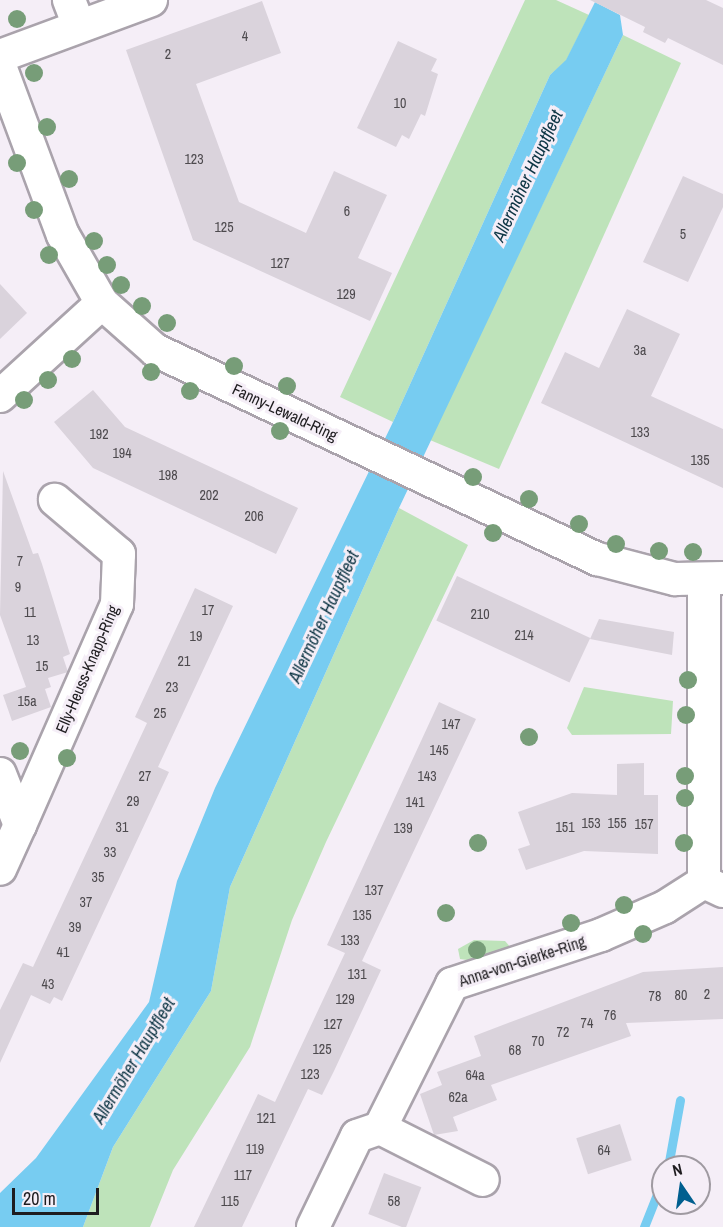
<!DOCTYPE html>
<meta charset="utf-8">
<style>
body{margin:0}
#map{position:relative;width:723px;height:1227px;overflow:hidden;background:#f5eef7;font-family:"Archivo Narrow",sans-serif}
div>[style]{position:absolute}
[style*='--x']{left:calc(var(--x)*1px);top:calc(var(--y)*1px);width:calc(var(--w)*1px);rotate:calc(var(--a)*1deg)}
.green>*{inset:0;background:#bee3ba}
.water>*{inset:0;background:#77ccf1}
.stream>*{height:9px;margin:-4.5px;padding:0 4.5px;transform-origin:4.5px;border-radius:4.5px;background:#77ccf1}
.building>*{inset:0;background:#dad3dc;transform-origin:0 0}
.roads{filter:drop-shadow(2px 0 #aaa3ac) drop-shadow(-2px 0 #aaa3ac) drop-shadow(0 2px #aaa3ac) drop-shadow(0 -2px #aaa3ac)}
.street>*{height:32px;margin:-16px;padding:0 16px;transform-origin:16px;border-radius:16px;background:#fff}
.trees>*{width:18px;height:18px;margin:-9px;border-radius:50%;background:#779d78}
span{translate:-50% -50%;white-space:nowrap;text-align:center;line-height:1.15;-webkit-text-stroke:6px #f5eef7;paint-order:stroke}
.number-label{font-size:14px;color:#4d4a4e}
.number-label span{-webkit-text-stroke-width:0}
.street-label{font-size:16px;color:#1e1c1f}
.water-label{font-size:18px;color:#0d3544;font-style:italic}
.north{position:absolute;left:651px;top:1155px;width:60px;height:60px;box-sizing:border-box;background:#f5eef7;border:2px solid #9f9aa1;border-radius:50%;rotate:347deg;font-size:16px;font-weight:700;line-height:24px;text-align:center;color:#1e1c1f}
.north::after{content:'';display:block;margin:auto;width:21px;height:27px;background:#005f8f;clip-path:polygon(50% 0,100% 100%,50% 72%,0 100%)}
.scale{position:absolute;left:12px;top:1188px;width:87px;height:27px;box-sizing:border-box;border:3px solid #1e1c1f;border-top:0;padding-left:8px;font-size:18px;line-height:21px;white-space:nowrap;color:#1e1c1f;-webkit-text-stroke:4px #f5eef7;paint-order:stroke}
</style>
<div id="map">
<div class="green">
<div style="clip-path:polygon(525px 0,556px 0,589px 15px,566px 61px,550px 75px,393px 422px,340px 397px)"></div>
<div style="clip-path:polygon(623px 35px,681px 63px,499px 469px,430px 440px)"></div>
<div style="clip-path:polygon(399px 508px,468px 545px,326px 842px,292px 920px,250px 1047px,173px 1170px,150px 1227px,83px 1227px,113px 1147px,211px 991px,230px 887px)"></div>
<div style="clip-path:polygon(584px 687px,673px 701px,671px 734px,572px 735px,567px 728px)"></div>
<div style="clip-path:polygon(474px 940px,505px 941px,511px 948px,475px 961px,460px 959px,458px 949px)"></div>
</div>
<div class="water">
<div style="clip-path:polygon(595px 2px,620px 15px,623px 35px,399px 508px,230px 887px,211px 991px,113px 1147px,83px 1227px,0 1227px,0 1193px,36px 1158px,149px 1002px,177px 881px,215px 788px,393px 422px,550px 75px,566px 60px)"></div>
</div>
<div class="stream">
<div style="--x:668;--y:1167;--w:68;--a:-79.8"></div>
<div style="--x:644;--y:1227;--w:52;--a:-68.4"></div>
</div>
<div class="building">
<div style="clip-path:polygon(590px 0,706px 0,723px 8px,723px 65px,668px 38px,665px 43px,643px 32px,645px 27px)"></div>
<div style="clip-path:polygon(262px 1px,281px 53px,196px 84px,239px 202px,306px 233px,334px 171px,387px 195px,358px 258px,392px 273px,370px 321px,193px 240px,126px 50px)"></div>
<div style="clip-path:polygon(398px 41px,437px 59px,431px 71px,438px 74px,425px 116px,421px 114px,409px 139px,402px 135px,396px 147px,357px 128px)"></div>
<div style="clip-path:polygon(683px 176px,723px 194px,723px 207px,688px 282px,643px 262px)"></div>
<div style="clip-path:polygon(0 284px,27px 313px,0 339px)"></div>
<div style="clip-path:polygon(627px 309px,680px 334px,651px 396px,723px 429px,723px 488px,541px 403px,565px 352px,599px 368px)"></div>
<div style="clip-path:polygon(93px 390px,125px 427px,298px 508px,276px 554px,93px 468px,54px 422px)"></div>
<div style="clip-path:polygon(3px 471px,33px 554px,38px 553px,42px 564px,70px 654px,63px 657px,68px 672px,48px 678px,51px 687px,45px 689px,51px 707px,12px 721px,3px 695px,26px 687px,0 615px)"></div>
<div style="left:457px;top:576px;width:147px;height:49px;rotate:25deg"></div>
<div style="clip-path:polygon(195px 588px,233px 606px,158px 767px,169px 772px,62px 1001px,54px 997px,50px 1004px,31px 995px,0 1063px,0 1010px,23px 963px,33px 967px,147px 723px,135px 717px)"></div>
<div style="clip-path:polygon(599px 619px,674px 632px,672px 655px,590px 639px)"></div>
<div style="clip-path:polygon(439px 702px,476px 719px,362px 961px,381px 970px,334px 1071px,322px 1095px,308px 1089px,242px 1227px,194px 1227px,258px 1094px,275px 1102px,345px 953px,327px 945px)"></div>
<div style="clip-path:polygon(644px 763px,644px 795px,658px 795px,658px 854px,584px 851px,526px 870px,518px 849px,530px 845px,518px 812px,572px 793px,617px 795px,617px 764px)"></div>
<div style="clip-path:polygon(723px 967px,723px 1019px,626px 1023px,631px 1036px,491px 1085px,497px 1100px,453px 1117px,458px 1131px,434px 1135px,420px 1094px,442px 1085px,437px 1072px,481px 1056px,474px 1036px,643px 972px)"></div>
<div style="left:620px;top:1124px;width:38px;height:46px;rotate:72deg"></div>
<div style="left:384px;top:1173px;width:40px;height:44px;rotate:21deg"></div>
</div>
<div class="roads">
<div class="street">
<div style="--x:69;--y:0;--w:28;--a:69"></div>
<div style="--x:0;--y:56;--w:161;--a:-20.3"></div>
<div style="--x:0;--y:66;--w:180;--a:69.6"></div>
<div style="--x:63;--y:235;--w:78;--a:60.2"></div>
<div style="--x:102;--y:303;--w:71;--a:41.6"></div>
<div style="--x:155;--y:350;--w:490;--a:25.3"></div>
<div style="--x:598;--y:559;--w:80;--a:14.6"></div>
<div style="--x:675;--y:579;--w:48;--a:-1.2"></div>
<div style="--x:0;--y:396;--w:138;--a:-42.4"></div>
<div style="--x:704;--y:580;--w:302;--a:90"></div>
<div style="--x:704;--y:882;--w:21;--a:25"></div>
<div style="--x:0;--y:774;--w:55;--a:68.6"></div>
<div style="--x:20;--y:825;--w:48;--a:114.4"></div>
<div style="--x:20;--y:825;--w:241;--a:-66.3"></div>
<div style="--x:117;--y:604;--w:50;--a:-87.7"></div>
<div style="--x:119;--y:554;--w:84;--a:-139.8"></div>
<div style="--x:380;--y:1128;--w:115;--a:26.8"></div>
<div style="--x:313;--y:1227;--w:101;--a:-64.2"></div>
<div style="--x:357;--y:1136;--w:24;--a:-19"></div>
<div style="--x:380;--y:1128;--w:161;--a:-63.4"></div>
<div style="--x:452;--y:984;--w:157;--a:-18.2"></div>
<div style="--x:601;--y:935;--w:70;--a:-23.6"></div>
<div style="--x:665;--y:907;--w:46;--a:-32.7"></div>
</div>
</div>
<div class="trees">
<div style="left:17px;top:19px"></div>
<div style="left:34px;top:73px"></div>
<div style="left:47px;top:127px"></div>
<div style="left:17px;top:163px"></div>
<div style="left:69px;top:179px"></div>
<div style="left:34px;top:210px"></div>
<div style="left:94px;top:241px"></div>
<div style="left:49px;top:255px"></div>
<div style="left:107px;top:265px"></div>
<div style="left:121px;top:285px"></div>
<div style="left:142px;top:306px"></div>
<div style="left:167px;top:323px"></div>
<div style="left:72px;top:359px"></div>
<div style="left:234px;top:366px"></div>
<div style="left:151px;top:372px"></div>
<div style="left:48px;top:380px"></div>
<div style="left:287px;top:386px"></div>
<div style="left:190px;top:391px"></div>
<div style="left:24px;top:400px"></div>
<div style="left:280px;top:431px"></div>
<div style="left:473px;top:477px"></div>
<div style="left:529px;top:499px"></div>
<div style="left:579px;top:524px"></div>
<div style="left:493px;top:533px"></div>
<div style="left:616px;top:544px"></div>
<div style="left:659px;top:551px"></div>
<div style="left:693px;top:552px"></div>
<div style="left:688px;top:680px"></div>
<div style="left:686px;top:715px"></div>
<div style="left:529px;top:737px"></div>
<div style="left:20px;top:751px"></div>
<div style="left:67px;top:758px"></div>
<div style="left:685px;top:776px"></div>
<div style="left:685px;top:798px"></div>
<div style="left:478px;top:843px"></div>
<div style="left:684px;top:843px"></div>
<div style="left:624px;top:905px"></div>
<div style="left:446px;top:913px"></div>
<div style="left:571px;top:923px"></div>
<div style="left:643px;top:934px"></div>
<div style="left:477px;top:950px"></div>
</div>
<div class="number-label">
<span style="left:245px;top:36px">4</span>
<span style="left:168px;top:54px">2</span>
<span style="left:400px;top:103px">10</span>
<span style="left:194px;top:159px">123</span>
<span style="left:347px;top:211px">6</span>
<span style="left:224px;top:227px">125</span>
<span style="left:683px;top:234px">5</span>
<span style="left:280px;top:263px">127</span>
<span style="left:346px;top:294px">129</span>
<span style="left:640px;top:350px">3a</span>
<span style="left:640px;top:432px">133</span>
<span style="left:99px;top:434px">192</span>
<span style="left:122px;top:453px">194</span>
<span style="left:700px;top:460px">135</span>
<span style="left:168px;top:475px">198</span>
<span style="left:209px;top:495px">202</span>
<span style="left:254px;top:516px">206</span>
<span style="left:20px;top:561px">7</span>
<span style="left:18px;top:587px">9</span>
<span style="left:208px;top:610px">17</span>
<span style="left:30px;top:612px">11</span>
<span style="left:480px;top:614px">210</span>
<span style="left:524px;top:635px">214</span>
<span style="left:196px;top:636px">19</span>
<span style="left:33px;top:640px">13</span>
<span style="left:184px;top:661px">21</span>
<span style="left:42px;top:666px">15</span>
<span style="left:172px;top:687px">23</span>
<span style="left:27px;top:701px">15a</span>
<span style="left:160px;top:713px">25</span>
<span style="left:451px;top:724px">147</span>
<span style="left:439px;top:750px">145</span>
<span style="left:145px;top:776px">27</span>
<span style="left:427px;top:776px">143</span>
<span style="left:133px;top:801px">29</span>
<span style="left:415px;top:802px">141</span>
<span style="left:591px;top:823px">153</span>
<span style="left:617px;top:823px">155</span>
<span style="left:644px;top:824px">157</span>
<span style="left:122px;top:827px">31</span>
<span style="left:565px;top:827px">151</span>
<span style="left:403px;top:828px">139</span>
<span style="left:110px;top:852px">33</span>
<span style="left:98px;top:877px">35</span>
<span style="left:374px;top:890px">137</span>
<span style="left:86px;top:902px">37</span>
<span style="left:362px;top:915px">135</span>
<span style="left:75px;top:927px">39</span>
<span style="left:350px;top:940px">133</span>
<span style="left:63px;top:952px">41</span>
<span style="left:357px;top:974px">131</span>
<span style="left:48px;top:984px">43</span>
<span style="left:707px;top:994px">2</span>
<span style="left:681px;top:995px">80</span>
<span style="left:655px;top:996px">78</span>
<span style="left:345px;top:999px">129</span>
<span style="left:610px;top:1015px">76</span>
<span style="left:587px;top:1023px">74</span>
<span style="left:333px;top:1024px">127</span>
<span style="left:563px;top:1032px">72</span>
<span style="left:538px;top:1041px">70</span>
<span style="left:322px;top:1049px">125</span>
<span style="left:515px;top:1050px">68</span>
<span style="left:310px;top:1074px">123</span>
<span style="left:475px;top:1075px">64a</span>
<span style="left:458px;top:1097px">62a</span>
<span style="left:266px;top:1118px">121</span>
<span style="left:255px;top:1149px">119</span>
<span style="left:604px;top:1150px">64</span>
<span style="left:243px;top:1175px">117</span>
<span style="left:230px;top:1201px">115</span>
<span style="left:394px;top:1201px">58</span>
</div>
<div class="street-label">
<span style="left:285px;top:412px;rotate:25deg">Fanny-Lewald-Ring</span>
<span style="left:87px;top:669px;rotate:-67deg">Elly-Heuss-Knapp-Ring</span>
<span style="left:522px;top:961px;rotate:-18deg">Anna-von-Gierke-Ring</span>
</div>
<div class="water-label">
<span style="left:528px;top:176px;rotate:-65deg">Allermöher Hauptfleet</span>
<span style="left:324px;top:617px;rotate:-65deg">Allermöher Hauptfleet</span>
<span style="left:134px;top:1061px;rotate:-59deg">Allermöher Hauptfleet</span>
</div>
<div class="north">N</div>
<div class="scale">20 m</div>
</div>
